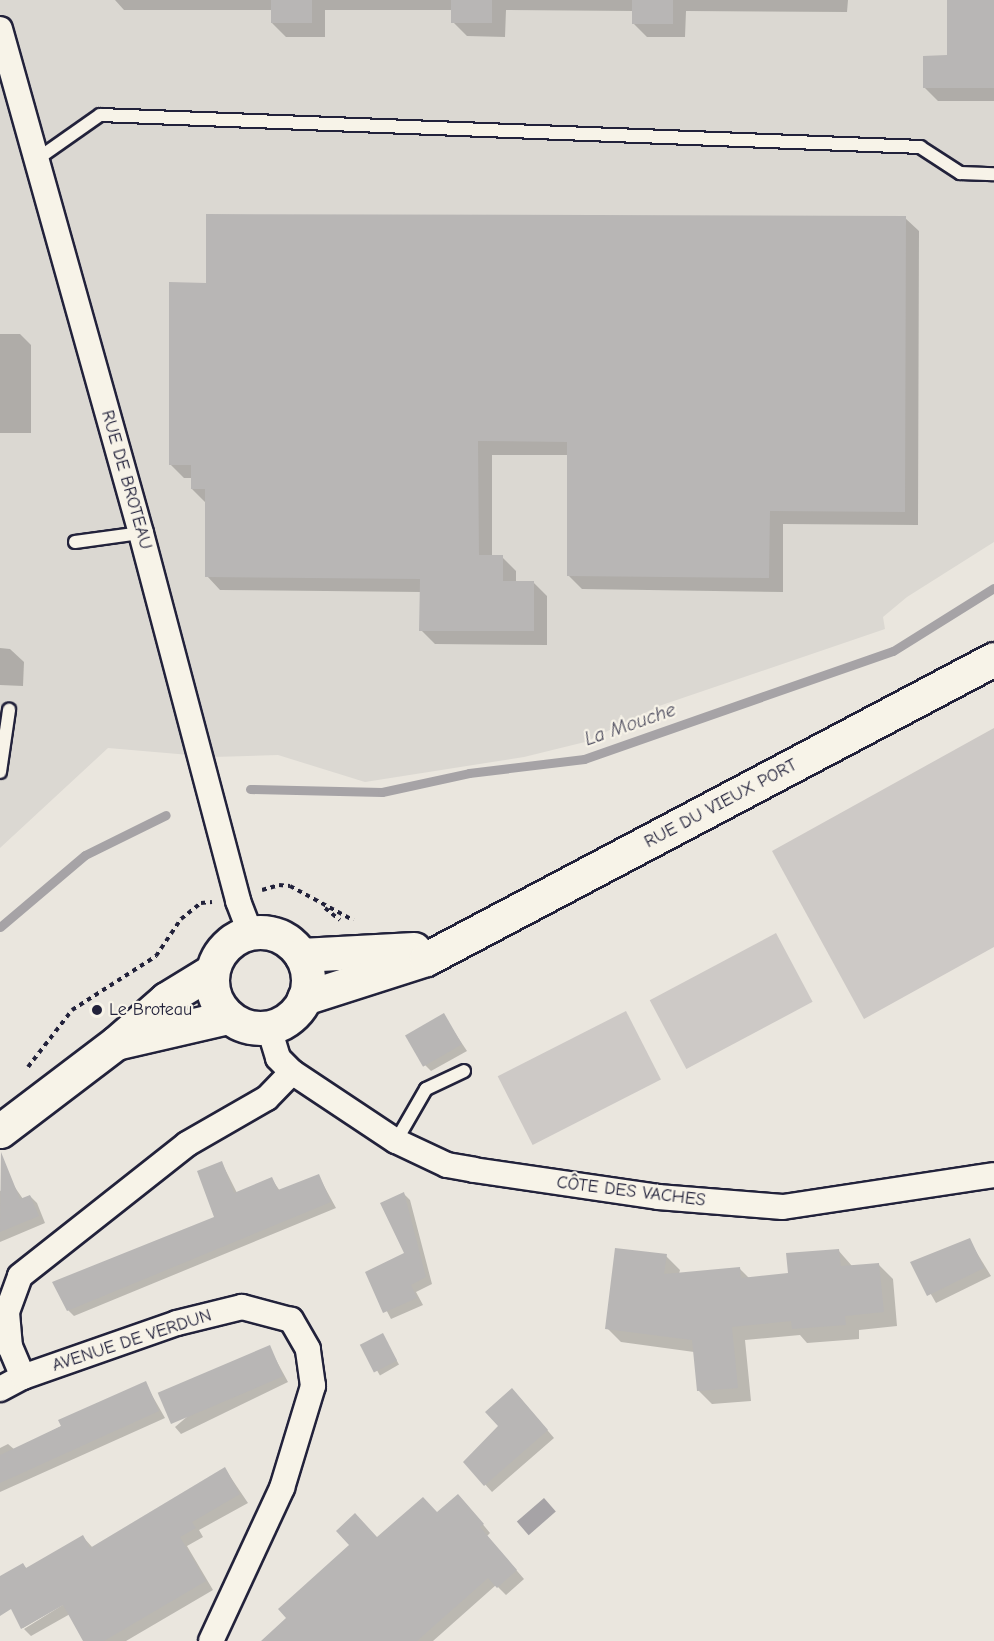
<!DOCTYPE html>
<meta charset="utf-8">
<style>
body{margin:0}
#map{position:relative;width:994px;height:1641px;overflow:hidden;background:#eae6de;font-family:"Comic Neue",sans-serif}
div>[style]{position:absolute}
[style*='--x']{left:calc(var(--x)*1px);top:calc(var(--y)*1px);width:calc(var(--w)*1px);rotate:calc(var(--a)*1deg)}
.built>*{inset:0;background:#dbd8d2}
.green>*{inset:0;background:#cdc9c6;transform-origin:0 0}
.water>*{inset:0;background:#a6a3a6;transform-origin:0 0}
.shadow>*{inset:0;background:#0003;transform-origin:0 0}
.stream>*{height:9px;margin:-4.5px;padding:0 4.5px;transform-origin:4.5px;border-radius:4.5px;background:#a6a3a6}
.building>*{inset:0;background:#b8b6b5;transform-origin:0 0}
.path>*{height:4px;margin-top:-2px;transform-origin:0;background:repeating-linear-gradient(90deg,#22223b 0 4.5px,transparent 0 9px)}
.roads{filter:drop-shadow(2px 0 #22223b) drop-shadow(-2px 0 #22223b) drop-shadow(0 2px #22223b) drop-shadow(0 -2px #22223b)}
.service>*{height:12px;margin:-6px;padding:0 6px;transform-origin:6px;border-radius:6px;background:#f7f3e8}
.minor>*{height:24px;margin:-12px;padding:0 12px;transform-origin:12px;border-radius:12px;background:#f7f3e8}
.secondary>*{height:33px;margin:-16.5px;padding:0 16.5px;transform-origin:16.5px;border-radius:16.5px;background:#f7f3e8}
.secondary>.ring{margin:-16.5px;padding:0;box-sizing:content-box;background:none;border:33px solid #f7f3e8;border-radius:50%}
.dots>*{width:16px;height:16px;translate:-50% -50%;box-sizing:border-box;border:3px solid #f7f3e8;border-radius:50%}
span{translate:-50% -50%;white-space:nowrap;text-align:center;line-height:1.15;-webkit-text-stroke:4.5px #f7f3e8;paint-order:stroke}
.street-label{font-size:18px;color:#22223b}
.poi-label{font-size:18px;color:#22223b}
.left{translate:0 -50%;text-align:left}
.water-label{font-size:20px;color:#504f60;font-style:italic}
</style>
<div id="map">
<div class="built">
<div style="clip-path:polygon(0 0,994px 0,994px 542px,907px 597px,883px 617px,885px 629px,659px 706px,585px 742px,524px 757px,365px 782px,278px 755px,213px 757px,108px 748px,0 848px)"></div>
</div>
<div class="green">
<div style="clip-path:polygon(994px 728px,994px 947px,864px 1019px,772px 851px)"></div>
<div style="left:776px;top:933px;width:78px;height:143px;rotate:62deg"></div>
<div style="left:626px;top:1011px;width:77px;height:144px;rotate:63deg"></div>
</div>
<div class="water">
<div style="left:544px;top:1498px;width:18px;height:36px;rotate:49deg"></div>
</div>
<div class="shadow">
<div style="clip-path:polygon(115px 0,848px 0,847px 12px,686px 11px,685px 37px,647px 37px,633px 23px,634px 11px,506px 10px,505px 37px,467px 36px,453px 22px,452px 10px,325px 10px,325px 37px,286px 37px,272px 23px,272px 10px,124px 10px)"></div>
<div style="clip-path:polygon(949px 0,994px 0,994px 101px,938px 101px,924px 87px,949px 57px)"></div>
<div style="clip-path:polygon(905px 218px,919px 231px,918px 525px,783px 524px,783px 592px,582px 589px,568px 575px,568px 455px,492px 455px,492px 557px,502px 557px,516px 571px,516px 582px,533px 582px,547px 596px,547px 645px,435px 644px,421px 630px,421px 592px,220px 590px,207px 576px,206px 503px,192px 489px,193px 478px,184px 478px,170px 464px,207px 284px)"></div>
<div style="clip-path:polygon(0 334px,20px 334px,31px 345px,31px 433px,0 433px)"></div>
<div style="clip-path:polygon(0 648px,10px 649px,24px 662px,23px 686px,0 685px)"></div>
<div style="clip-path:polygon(443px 1015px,467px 1051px,431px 1071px,425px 1065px)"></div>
<div style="clip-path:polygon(222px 1163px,237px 1193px,271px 1178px,280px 1191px,318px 1175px,336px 1208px,74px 1316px,68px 1310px,215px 1218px)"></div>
<div style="clip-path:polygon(14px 1186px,23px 1199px,30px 1196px,37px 1203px,45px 1223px,0 1242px,0 1191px)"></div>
<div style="clip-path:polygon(404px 1194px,410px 1200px,432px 1284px,416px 1292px,423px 1305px,391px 1319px,367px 1273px,406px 1254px)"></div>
<div style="clip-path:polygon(969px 1240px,991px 1276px,936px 1303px,913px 1263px)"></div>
<div style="clip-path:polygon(838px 1250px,852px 1266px,879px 1265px,893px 1279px,897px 1326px,859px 1330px,859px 1339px,807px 1343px,800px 1335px,745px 1340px,751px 1401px,712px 1404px,698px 1390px,694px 1352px,621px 1342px,607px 1328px,666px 1256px,680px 1270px,679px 1274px,740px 1269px,749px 1278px,789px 1274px)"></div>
<div style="left:382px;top:1335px;width:34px;height:22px;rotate:60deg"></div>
<div style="clip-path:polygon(269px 1347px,288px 1382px,181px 1434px,175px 1427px)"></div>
<div style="clip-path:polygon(145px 1383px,165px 1418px,0 1492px,0 1448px,8px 1444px,15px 1450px)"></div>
<div style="clip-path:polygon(519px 1397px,554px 1438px,492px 1492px,465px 1462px,500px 1426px)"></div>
<div style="clip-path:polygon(225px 1469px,248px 1503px,199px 1530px,203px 1537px,187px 1546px,213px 1590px,126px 1641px,85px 1641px,70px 1614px,31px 1636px,24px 1629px,69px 1601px,23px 1628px,0 1587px,0 1577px,23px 1565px,27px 1569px,83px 1537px,93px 1548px)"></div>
<div style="clip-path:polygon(466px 1504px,490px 1533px,487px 1536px,524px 1579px,506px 1595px,496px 1585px,433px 1641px,263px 1641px,378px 1539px)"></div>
</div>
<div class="stream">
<div style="--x:250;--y:789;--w:132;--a:1.3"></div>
<div style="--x:382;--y:792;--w:89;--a:-12.3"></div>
<div style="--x:469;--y:773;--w:116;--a:-6.9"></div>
<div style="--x:584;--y:759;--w:327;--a:-19.3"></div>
<div style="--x:893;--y:651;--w:119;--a:-32"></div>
<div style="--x:0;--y:927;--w:111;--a:-40.3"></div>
<div style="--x:85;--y:855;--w:90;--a:-26.3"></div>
</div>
<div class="building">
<div style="left:271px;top:0;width:41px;height:23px"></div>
<div style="left:451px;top:0;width:41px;height:23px"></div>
<div style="left:632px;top:0;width:41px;height:24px"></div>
<div style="clip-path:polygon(947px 0,994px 0,994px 88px,923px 88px,923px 56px,947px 55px)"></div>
<div style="clip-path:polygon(206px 214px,906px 216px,905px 512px,770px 511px,769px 578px,567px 576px,567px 442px,478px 441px,479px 555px,503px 555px,503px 581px,534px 581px,534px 631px,419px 631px,420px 579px,205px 577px,205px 489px,191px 489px,191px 465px,169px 465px,169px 282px,206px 283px)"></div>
<div style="left:444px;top:1013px;width:36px;height:45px;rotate:60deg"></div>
<div style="clip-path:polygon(1px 1152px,20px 1199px,30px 1195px,39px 1216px,0 1232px)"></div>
<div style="clip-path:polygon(222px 1161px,234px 1193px,272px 1177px,278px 1190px,319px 1174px,331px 1202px,67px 1311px,52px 1282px,214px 1217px,197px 1171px)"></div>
<div style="clip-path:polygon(404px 1192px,426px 1277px,411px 1285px,417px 1298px,383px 1313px,365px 1272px,404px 1253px,380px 1203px)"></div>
<div style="clip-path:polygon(970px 1238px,984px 1268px,927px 1296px,910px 1262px)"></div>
<div style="clip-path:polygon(615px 1248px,667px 1254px,664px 1274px,740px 1267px,741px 1278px,788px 1273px,786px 1253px,839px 1249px,841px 1266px,879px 1263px,884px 1312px,845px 1316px,846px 1325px,792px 1329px,791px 1321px,732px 1327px,738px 1388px,697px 1391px,692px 1340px,605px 1329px)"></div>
<div style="left:383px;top:1333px;width:31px;height:26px;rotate:63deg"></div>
<div style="left:270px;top:1345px;width:34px;height:122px;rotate:67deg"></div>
<div style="clip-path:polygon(146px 1381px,159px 1411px,0 1483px,0 1455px,61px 1426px,58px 1420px)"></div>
<div style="clip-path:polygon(512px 1388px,548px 1430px,484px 1486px,463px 1462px,498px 1426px,485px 1412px)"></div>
<div style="clip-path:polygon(225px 1467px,240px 1494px,192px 1522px,196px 1528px,180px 1537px,206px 1581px,104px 1641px,83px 1641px,63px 1605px,21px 1629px,11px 1609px,0 1616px,0 1576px,23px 1563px,26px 1568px,83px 1535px,90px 1548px)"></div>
<div style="clip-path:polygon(458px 1494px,484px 1524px,480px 1527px,517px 1570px,497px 1588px,488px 1578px,417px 1641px,261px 1641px,286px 1618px,278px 1609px,349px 1545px,336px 1531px,355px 1513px,377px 1537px,423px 1497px,437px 1512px)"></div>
</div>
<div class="path">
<div style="--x:262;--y:890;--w:18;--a:-16"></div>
<div style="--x:279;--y:885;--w:11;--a:5"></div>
<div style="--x:290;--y:886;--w:72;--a:28.4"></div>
<div style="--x:325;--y:908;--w:19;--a:39"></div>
<div style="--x:28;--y:1067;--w:72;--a:-52.3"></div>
<div style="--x:72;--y:1010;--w:100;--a:-32.7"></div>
<div style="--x:156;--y:956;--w:45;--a:-56"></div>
<div style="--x:181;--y:919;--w:26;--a:-39"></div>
<div style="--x:201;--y:903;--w:11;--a:-5"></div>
</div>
<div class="roads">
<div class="service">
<div style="--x:36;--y:160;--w:78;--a:-35.1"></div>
<div style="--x:100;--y:115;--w:821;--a:2.23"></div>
<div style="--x:920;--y:147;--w:48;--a:33"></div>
<div style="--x:960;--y:173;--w:34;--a:2"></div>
<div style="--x:75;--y:542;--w:67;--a:-7.8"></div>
<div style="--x:0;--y:772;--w:63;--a:-81.7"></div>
<div style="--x:396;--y:1141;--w:60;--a:-60"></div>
<div style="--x:426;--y:1089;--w:42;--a:-25.3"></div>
</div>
<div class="minor">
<div style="--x:0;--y:29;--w:523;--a:74.37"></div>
<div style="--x:141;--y:533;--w:381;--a:75.2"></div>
<div style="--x:238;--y:901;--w:33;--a:69"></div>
<div style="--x:269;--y:1028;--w:31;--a:73"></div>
<div style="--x:278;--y:1058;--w:20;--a:45"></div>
<div style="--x:292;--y:1072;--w:125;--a:33.6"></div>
<div style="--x:396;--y:1141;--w:56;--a:25.2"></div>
<div style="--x:447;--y:1165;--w:27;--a:10"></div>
<div style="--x:474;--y:1170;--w:186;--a:8.3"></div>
<div style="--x:658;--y:1197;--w:125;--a:4.6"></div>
<div style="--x:783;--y:1207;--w:213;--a:-8.6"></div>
<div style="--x:0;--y:1389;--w:26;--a:-28"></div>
<div style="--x:211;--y:1641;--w:169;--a:-65.1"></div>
<div style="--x:282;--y:1488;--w:107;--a:-73.1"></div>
<div style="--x:313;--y:1386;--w:37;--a:-98"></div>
<div style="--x:308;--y:1349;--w:34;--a:-120"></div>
<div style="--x:291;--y:1320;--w:51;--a:-165.1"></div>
<div style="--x:242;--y:1307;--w:67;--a:166.2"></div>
<div style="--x:177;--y:1323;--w:163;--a:160.7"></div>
<div style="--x:23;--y:1377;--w:33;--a:-113"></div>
<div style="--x:10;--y:1347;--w:35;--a:-95"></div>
<div style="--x:7;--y:1312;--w:38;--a:-70"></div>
<div style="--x:20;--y:1276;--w:213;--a:-38.3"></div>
<div style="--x:187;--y:1144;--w:92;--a:-29.9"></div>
<div style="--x:267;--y:1098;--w:36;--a:-46"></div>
</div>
<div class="secondary">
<div class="ring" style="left:212px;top:932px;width:63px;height:63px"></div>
<div style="--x:301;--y:955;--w:113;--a:-3"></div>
<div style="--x:304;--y:998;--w:128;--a:-17.7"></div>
<div style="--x:426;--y:959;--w:642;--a:-27.84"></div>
<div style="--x:120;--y:1042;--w:111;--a:-13"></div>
<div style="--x:0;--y:1131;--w:146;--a:-37.2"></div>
<div style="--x:116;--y:1043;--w:67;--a:-41.3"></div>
<div style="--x:166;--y:999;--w:54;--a:-31.3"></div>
</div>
</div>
<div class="dots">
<div style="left:97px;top:1010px;background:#22223b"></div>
</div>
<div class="street-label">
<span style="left:126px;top:480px;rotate:74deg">RUE DE BROTEAU</span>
<span style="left:721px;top:804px;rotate:-28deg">RUE DU VIEUX PORT</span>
<span style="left:631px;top:1192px;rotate:7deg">CÔTE DES VACHES</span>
<span style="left:132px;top:1341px;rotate:-18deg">AVENUE DE VERDUN</span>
</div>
<div class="poi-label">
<span class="left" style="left:109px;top:1010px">Le Broteau</span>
</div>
<div class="water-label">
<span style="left:630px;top:724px;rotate:-19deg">La Mouche</span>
</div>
</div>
